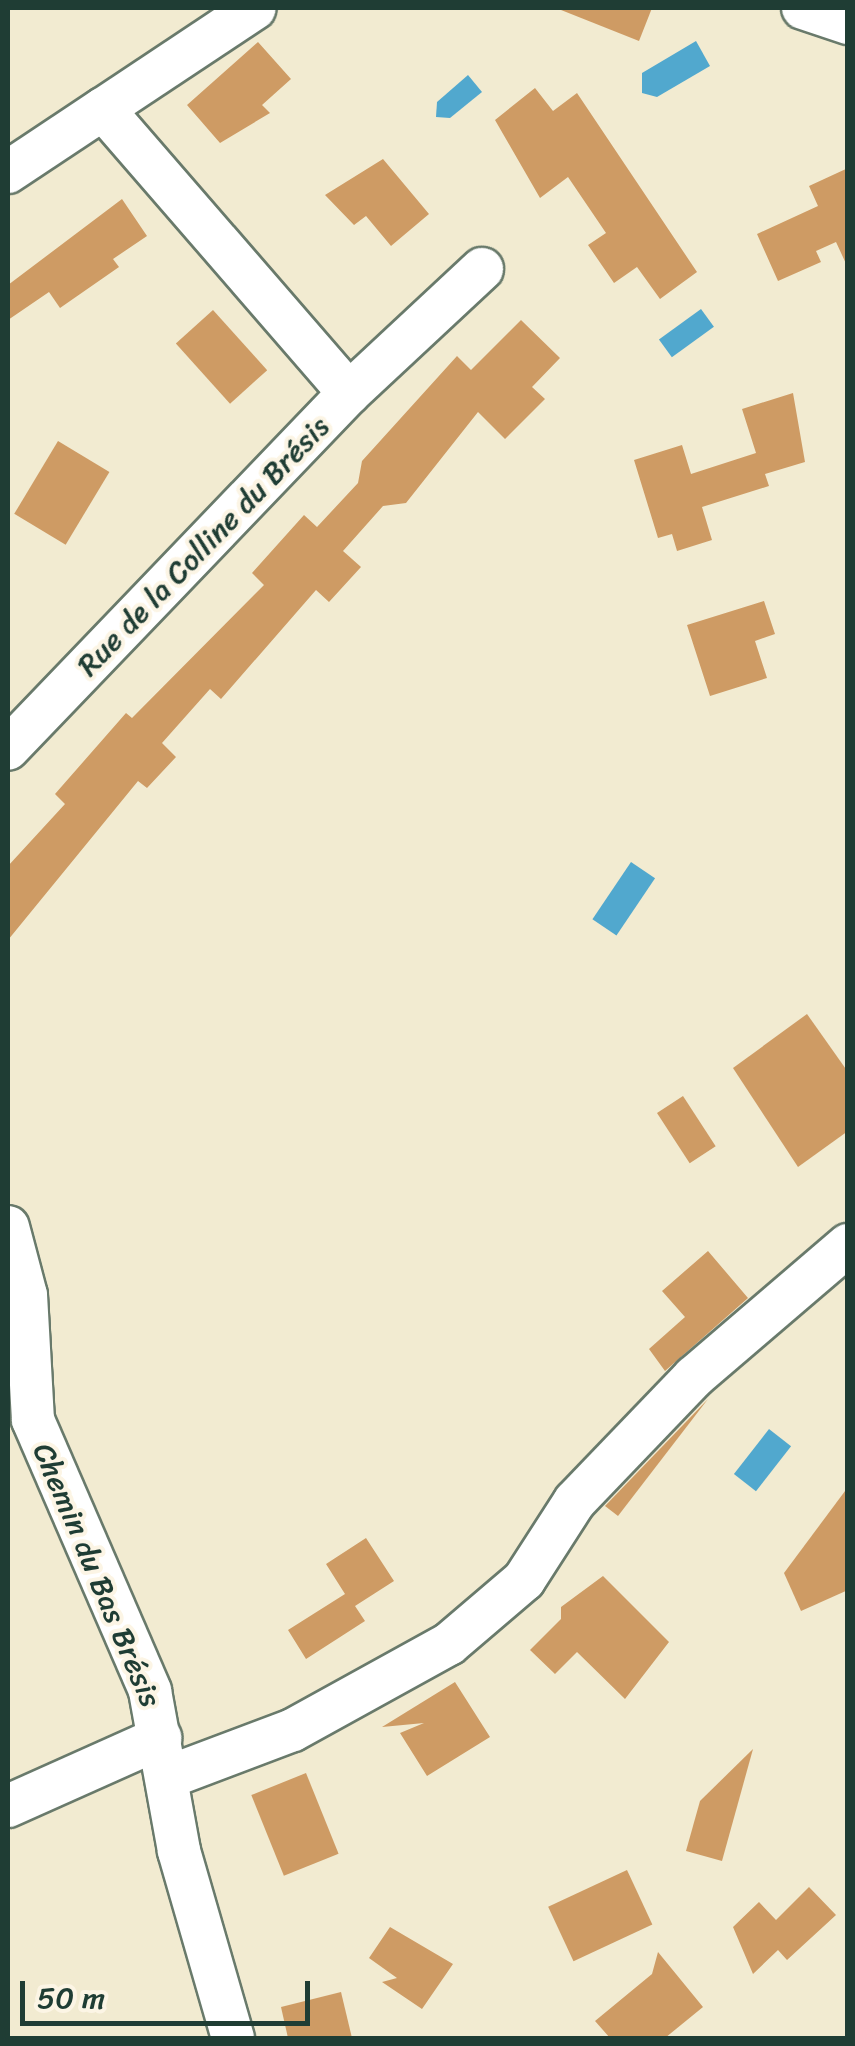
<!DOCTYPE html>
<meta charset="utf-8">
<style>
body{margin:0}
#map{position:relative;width:855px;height:2046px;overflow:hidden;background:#f2ebd1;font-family:Sriracha,sans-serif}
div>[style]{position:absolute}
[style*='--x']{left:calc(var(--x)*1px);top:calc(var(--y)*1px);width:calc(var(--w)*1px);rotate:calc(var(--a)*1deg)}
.water>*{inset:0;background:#51a8ce;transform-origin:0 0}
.building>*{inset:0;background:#ce9b64;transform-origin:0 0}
.roads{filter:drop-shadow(2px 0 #697a6b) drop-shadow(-2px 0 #697a6b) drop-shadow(0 2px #697a6b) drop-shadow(0 -2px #697a6b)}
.street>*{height:42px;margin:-21px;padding:0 21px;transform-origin:21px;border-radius:21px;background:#fff}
span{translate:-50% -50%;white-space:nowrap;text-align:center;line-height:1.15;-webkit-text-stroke:8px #fcf5e5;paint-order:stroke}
.street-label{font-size:30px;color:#1f3d34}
.frame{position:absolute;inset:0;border:10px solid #1f3d34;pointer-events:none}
.scale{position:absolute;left:20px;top:1981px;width:290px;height:45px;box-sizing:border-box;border:5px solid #1f3d34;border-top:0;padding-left:12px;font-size:30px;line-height:35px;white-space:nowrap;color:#1f3d34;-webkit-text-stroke:8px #fcf5e5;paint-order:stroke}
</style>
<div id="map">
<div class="water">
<div style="clip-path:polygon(696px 41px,710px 66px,657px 97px,642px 93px,642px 73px)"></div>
<div style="clip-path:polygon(468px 75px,482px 92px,450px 118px,436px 117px,437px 102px)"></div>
<div style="left:701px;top:309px;width:22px;height:52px;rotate:54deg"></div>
<div style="left:631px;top:862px;width:29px;height:69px;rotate:34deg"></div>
<div style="left:769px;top:1429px;width:28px;height:57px;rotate:38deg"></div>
</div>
<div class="building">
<div style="clip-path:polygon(556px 8px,652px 8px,639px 41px)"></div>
<div style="clip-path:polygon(258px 42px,291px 79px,262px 105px,270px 113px,220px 143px,187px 105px)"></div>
<div style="clip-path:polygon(535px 88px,553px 111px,577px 93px,697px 272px,660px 299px,637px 267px,614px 283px,588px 245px,606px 233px,568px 177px,540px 198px,495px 120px)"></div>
<div style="clip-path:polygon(383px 159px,429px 214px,391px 246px,366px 216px,354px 225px,325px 195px)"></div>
<div style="clip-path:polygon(848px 168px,848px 268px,836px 242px,816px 251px,821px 262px,778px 281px,757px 234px,818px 206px,809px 186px)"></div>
<div style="clip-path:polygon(122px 199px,147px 236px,113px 259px,119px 267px,60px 308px,49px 292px,8px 320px,8px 285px)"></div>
<div style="left:213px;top:310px;width:81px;height:50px;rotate:48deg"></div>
<div style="clip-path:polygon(521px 320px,560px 358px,532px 387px,545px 399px,505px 439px,478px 412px,406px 503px,383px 506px,343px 551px,361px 567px,329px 602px,316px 590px,221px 699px,210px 689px,162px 743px,176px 757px,147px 788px,138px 781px,8px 940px,8px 866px,65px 804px,55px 794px,126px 713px,132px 718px,264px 585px,252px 573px,304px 515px,317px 527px,358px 483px,362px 461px,457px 356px,471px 370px)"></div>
<div style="clip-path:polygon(793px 393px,805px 462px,765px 474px,769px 486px,702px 507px,712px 540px,677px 551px,672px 534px,658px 538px,634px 460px,682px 445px,691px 474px,756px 453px,742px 409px)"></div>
<div style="left:58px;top:441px;width:60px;height:85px;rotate:31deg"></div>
<div style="clip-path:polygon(764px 601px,775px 634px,755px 641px,767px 678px,710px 696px,687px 625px)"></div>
<div style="clip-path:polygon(807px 1014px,848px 1072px,848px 1131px,798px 1167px,733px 1068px)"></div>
<div style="left:683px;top:1096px;width:60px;height:31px;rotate:57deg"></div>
<div style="clip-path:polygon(708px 1251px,748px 1298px,665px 1371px,649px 1349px,685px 1317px,662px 1291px)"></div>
<div style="clip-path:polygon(708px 1399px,618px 1516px,605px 1506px)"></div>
<div style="clip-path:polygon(848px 1487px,848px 1590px,801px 1611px,784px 1573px)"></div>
<div style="clip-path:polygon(366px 1538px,394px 1581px,355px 1606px,365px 1621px,306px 1659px,288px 1630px,345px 1594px,326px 1564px)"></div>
<div style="clip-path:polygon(603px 1576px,669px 1642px,625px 1699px,577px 1652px,555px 1674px,530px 1650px,561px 1619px,561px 1607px)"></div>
<div style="clip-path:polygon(455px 1682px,490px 1737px,427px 1776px,400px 1733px,424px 1723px,382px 1727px)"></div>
<div style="clip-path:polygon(753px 1749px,722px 1861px,686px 1851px,700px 1801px)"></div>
<div style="left:306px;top:1773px;width:87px;height:59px;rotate:68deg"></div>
<div style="left:627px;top:1870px;width:60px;height:87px;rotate:65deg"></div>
<div style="clip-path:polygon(809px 1887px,836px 1915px,787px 1960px,778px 1950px,753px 1974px,733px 1927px,759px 1902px,776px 1920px)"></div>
<div style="clip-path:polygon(390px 1927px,453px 1964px,422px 2009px,382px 1982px,397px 1978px,369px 1958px)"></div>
<div style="clip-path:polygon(658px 1952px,703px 2007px,665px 2038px,610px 2038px,595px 2021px,652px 1974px)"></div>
<div style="clip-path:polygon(341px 1992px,352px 2038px,288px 2038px,281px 2007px)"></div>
</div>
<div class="roads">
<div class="street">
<div style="--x:803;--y:8;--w:47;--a:18.4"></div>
<div style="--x:103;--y:109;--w:182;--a:-33.6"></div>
<div style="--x:8;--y:172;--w:114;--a:-33.6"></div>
<div style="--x:103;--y:109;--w:376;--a:49.1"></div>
<div style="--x:349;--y:393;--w:493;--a:133.8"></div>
<div style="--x:349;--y:393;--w:182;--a:-43"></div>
<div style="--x:8;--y:1227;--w:70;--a:75.2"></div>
<div style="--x:26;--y:1295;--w:125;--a:86.8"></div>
<div style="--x:33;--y:1420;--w:295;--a:66.6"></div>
<div style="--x:150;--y:1691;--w:163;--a:79.7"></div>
<div style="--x:179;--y:1851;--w:195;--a:73.9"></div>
<div style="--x:171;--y:1776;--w:130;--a:-20.7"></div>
<div style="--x:293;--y:1730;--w:178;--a:-28.9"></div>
<div style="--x:449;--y:1644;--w:99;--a:-40.5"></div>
<div style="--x:524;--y:1580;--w:94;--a:-57.2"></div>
<div style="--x:575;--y:1501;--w:172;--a:-46.2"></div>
<div style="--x:694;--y:1377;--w:203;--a:-40.6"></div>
<div style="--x:8;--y:1806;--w:167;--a:-24.1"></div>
</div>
</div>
<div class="street-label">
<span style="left:203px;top:546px;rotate:-46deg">Rue de la Colline du Brésis</span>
<span style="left:97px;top:1575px;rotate:67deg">Chemin du Bas Brésis</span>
</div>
<div class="frame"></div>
<div class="scale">50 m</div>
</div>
